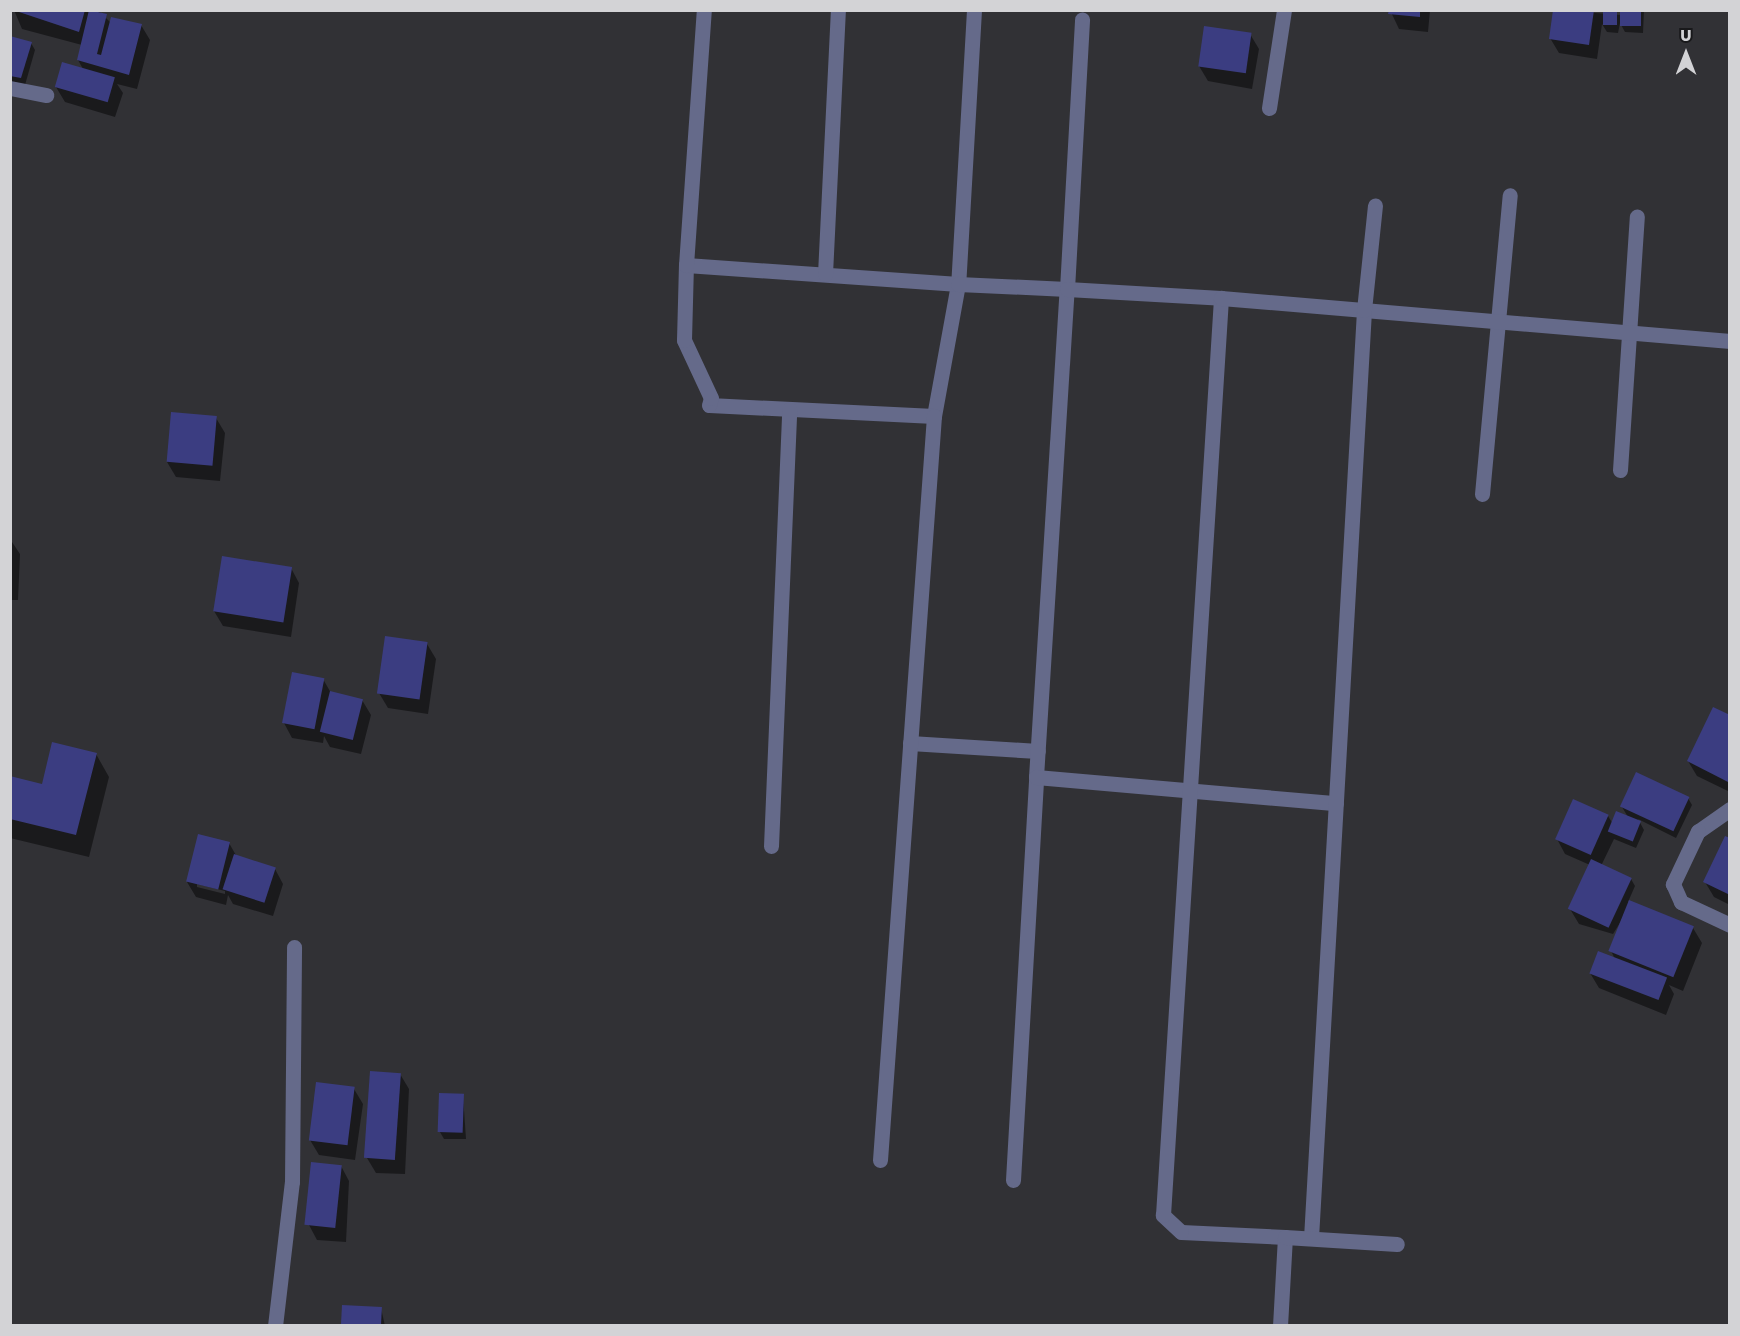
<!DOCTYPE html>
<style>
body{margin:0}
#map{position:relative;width:1740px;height:1336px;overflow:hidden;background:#313135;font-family:Poppins,sans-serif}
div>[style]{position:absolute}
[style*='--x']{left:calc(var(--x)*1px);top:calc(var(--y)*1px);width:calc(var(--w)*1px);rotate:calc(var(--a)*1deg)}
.shadow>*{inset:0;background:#0007}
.building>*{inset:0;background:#3b3d81;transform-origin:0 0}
.minor>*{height:15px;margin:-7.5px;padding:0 7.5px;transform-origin:7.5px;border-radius:7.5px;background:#656a8a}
span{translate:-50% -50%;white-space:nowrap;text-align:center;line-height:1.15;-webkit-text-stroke:4.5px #19191b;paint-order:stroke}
.frame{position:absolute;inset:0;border:12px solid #d3d3d6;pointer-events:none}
.north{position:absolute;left:1656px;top:24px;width:60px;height:60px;-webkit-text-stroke:4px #19191b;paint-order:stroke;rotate:0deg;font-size:16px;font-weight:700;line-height:24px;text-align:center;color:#d3d3d6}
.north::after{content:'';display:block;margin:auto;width:21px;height:27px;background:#d3d3d6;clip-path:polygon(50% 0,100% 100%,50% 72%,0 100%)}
</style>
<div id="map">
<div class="shadow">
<div style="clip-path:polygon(14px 10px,98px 10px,111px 23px,141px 25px,150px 40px,137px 89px,117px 84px,123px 93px,115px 117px,65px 102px,56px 87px,83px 69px,78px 60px,82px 45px,22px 29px)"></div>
<div style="clip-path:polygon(1390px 10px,1430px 10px,1428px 32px,1399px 29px)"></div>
<div style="clip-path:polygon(1555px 10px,1622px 15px,1622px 10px,1644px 10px,1643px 33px,1625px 32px,1620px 23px,1618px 33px,1607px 32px,1602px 24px,1597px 59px,1559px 53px,1550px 38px)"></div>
<div style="clip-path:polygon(1250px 34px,1259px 49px,1252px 89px,1208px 81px,1199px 66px)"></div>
<div style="clip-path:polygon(10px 37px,31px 43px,35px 50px,25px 85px,10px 81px)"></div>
<div style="clip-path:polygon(216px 418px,225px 433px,220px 481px,176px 477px,167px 462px)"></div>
<div style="clip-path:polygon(10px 539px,20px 554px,18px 600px,10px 600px)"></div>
<div style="clip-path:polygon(291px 568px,299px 583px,291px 637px,223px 626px,214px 611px)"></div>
<div style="clip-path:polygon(427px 644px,436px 659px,428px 714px,388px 708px,379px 693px)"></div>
<div style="clip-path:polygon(323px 679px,331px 693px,362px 700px,371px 715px,361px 754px,330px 747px,324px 736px,323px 743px,292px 738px,284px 723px)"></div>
<div style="clip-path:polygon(1730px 717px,1730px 792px,1697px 776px,1688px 761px)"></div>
<div style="clip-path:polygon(96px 754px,109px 777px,89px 857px,10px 838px,10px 777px,43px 785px)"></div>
<div style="clip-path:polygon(1688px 798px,1692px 805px,1676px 838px,1638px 819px,1644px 830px,1636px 848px,1614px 839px,1601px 866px,1631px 879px,1635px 886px,1628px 902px,1693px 928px,1702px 943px,1683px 991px,1669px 985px,1674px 994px,1666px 1015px,1599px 988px,1590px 973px,1615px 959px,1611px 951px,1623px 918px,1613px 934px,1579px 924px,1570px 909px,1590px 865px,1565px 854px,1557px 839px,1608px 816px,1613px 824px,1628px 817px,1622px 807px)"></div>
<div style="clip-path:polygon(1730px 839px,1730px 905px,1714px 897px,1705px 882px)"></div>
<div style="clip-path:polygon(evenodd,229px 843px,237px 857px,275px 869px,283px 884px,273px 916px,233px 904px,228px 895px,226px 905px,196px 897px,187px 882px,229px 843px,197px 884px,225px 891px,225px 894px,197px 887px,197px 884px)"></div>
<div style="clip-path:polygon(400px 1074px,409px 1089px,405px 1174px,376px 1173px,367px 1158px)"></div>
<div style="clip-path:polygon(354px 1089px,363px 1104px,355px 1160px,319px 1155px,310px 1140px)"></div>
<div style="clip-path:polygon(463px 1095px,466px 1139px,444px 1139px,440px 1132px)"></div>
<div style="clip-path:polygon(341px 1166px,349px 1181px,346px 1242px,317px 1240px,309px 1225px)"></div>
<div style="clip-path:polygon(381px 1308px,385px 1326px,342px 1326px)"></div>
</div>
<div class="building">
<div style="clip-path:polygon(13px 10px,85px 10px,79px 32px)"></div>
<div style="clip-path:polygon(89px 10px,107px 14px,97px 54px,101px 55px,111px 17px,142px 24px,129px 75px,77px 60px)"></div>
<div style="clip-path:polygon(1389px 10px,1420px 10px,1420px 17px,1388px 14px)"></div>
<div style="clip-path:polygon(1553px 10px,1594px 10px,1589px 45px,1549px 39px)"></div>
<div style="left:1603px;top:10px;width:14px;height:15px"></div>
<div style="left:1620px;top:10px;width:21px;height:16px"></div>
<div style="left:1204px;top:26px;width:48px;height:41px;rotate:8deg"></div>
<div style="clip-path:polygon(10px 36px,32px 42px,21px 78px,10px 76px)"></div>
<div style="left:62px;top:62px;width:55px;height:26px;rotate:16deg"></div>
<div style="left:171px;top:412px;width:46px;height:50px;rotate:5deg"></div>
<div style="left:222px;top:556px;width:71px;height:56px;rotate:9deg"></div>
<div style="left:385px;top:636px;width:43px;height:58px;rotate:8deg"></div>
<div style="left:292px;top:672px;width:33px;height:52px;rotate:11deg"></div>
<div style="left:330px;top:691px;width:34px;height:42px;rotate:14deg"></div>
<div style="clip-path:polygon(1713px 707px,1730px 715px,1730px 783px,1687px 761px)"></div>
<div style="clip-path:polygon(52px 742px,97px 753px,76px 835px,10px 819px,10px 776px,42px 784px)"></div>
<div style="left:1636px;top:772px;width:59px;height:38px;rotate:25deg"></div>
<div style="left:1573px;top:799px;width:39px;height:44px;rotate:24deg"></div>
<div style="left:1616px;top:811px;width:27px;height:22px;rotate:22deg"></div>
<div style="left:198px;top:834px;width:33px;height:49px;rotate:14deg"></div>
<div style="clip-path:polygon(1725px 836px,1730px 838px,1730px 895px,1703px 882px)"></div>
<div style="left:234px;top:854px;width:44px;height:37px;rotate:18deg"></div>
<div style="left:1591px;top:859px;width:45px;height:55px;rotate:25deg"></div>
<div style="left:1629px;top:900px;width:70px;height:55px;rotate:22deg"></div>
<div style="left:1598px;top:951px;width:74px;height:24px;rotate:21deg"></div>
<div style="left:370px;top:1071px;width:31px;height:87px;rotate:4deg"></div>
<div style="left:316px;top:1082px;width:39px;height:59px;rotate:7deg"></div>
<div style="left:439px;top:1093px;width:25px;height:39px;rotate:2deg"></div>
<div style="left:311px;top:1162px;width:31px;height:63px;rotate:6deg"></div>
<div style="left:342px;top:1305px;width:40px;height:21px;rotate:3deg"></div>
</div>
<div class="minor">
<div style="--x:974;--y:10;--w:274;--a:93.3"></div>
<div style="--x:958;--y:284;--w:134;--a:100.3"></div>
<div style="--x:934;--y:416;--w:225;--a:-177.2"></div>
<div style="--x:709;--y:405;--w:7;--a:-74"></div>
<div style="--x:711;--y:398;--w:64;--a:-115"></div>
<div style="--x:684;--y:340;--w:75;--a:-88.5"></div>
<div style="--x:686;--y:265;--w:273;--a:4"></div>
<div style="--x:958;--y:284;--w:109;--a:2.6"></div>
<div style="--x:1067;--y:289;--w:270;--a:-86.8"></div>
<div style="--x:10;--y:88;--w:37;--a:11"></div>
<div style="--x:1269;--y:108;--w:99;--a:-81.3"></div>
<div style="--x:686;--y:265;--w:256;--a:-86"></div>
<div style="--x:825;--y:274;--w:264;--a:-87.2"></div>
<div style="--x:1620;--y:470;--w:254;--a:-86.2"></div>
<div style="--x:1482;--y:494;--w:300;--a:-84.7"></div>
<div style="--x:910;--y:743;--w:128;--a:3.6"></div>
<div style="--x:1036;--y:777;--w:489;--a:-86.4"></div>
<div style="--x:1067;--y:289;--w:154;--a:3.3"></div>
<div style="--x:1730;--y:809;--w:39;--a:145"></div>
<div style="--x:1698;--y:831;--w:59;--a:115.3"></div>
<div style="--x:1673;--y:884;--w:20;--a:66"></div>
<div style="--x:1681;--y:902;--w:54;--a:25.1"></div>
<div style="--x:771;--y:846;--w:437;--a:-87.6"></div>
<div style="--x:880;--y:1160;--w:746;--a:-85.85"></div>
<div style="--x:1013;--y:1180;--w:404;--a:-86.7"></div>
<div style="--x:1036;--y:777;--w:301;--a:5"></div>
<div style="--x:1285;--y:1237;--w:104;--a:-177.2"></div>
<div style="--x:1181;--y:1232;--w:25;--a:-137"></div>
<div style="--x:1163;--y:1215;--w:919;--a:-86.38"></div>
<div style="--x:1221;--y:298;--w:511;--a:4.83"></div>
<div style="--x:1311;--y:1238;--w:930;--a:-86.73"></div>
<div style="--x:1364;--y:310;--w:105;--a:-84"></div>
<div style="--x:275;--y:1326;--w:145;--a:-83.3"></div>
<div style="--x:292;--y:1182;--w:235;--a:-89.5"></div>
<div style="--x:1280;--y:1326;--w:89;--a:-86.8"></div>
<div style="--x:1285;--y:1237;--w:112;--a:3.6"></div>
</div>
<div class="frame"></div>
<div class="north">U</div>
</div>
